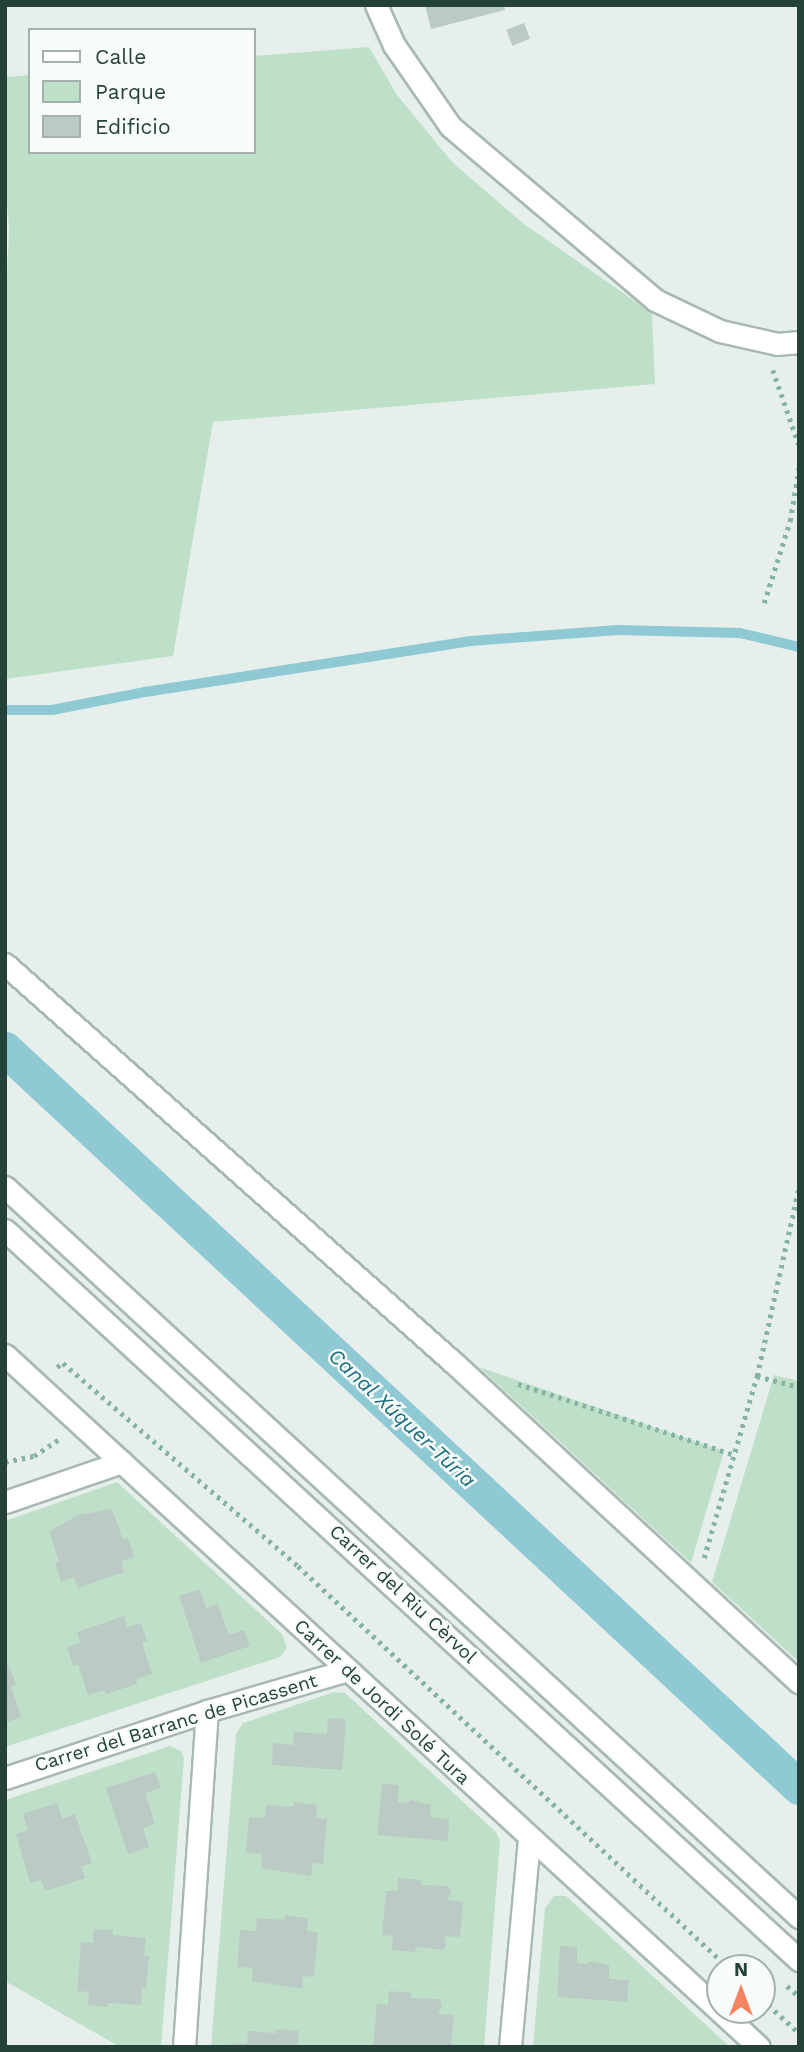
<!DOCTYPE html>
<meta charset="utf-8">
<style>
body{margin:0}
#map{position:relative;width:804px;height:2052px;overflow:hidden;background:#e6efeb;font-family:"Work Sans",sans-serif}
div>[style]{position:absolute}
[style*='--x']{left:calc(var(--x)*1px);top:calc(var(--y)*1px);width:calc(var(--w)*1px);rotate:calc(var(--a)*1deg)}
.green>*{inset:0;background:#bfe0c8}
.stream>*{height:10px;margin:-5px;padding:0 5px;transform-origin:5px;border-radius:5px;background:#8ec9d4}
.canal>*{height:35px;margin:-17.5px;padding:0 17.5px;transform-origin:17.5px;border-radius:17.5px;background:#8ec9d4}
.building>*{inset:0;background:#bbcac4;transform-origin:0 0}
.path>*{height:4.5px;margin-top:-2.25px;transform-origin:0;background:repeating-linear-gradient(90deg,#86b3a5 0 3.5px,transparent 0 8.5px)}
.roads{filter:drop-shadow(2px 0 #a8b8b2) drop-shadow(-2px 0 #a8b8b2) drop-shadow(0 2px #a8b8b2) drop-shadow(0 -2px #a8b8b2)}
.minor>*{height:21px;margin:-10.5px;padding:0 10.5px;transform-origin:10.5px;border-radius:10.5px;background:#fff}
span{translate:-50% -50%;white-space:nowrap;text-align:center;line-height:1.15;-webkit-text-stroke:5px #f7fbf9;paint-order:stroke}
.street-label{font-size:19px;color:#24423a}
.water-label{font-size:21px;color:#1c6f80;font-style:italic}
.frame{position:absolute;inset:0;border:7px solid #24423a;pointer-events:none}
.legend{position:absolute;left:28px;top:28px;width:228px;height:126px;box-sizing:border-box;background:#f7fbf9;border:2px solid #a3b1ad;margin:0;padding:9px 12px;list-style:none;font-size:21px;color:#24423a}
.legend li{display:flex;align-items:center;gap:14px;height:35px}
.legend b{width:35px;border:2px solid #a3b1ad}
.north{position:absolute;left:706px;top:1954px;width:70px;height:70px;box-sizing:border-box;background:#f7fbf9;border:2px solid #a3b1ad;border-radius:50%;rotate:0deg;font-size:19px;font-weight:700;line-height:28px;text-align:center;color:#24423a}
.north::after{content:'';display:block;margin:auto;width:24px;height:32px;background:#f4845f;clip-path:polygon(50% 0,100% 100%,50% 72%,0 100%)}
</style>
<div id="map">
<div class="green">
<div style="clip-path:polygon(369px 47px,397px 95px,452px 162px,524px 224px,652px 313px,655px 384px,213px 422px,173px 656px,5px 679px,5px 325px,9px 228px,5px 179px,5px 77px,30px 75px,30px 152px,254px 152px,254px 56px)"></div>
<div style="clip-path:polygon(479px 1367px,724px 1451px,691px 1563px,651px 1526px)"></div>
<div style="clip-path:polygon(774px 1375px,799px 1381px,799px 1662px,712px 1582px)"></div>
<div style="clip-path:polygon(117px 1482px,282px 1634px,287px 1648px,280px 1657px,5px 1747px,5px 1521px)"></div>
<div style="clip-path:polygon(334px 1692px,345px 1693px,496px 1832px,500px 1841px,484px 2047px,211px 2047px,236px 1734px,243px 1723px)"></div>
<div style="clip-path:polygon(170px 1746px,181px 1751px,184px 1758px,161px 2047px,120px 2047px,5px 1981px,5px 1800px)"></div>
<div style="clip-path:polygon(554px 1896px,566px 1896px,730px 2047px,533px 2047px,545px 1908px)"></div>
</div>
<div class="stream">
<div style="--x:5;--y:710;--w:47;--a:0"></div>
<div style="--x:52;--y:710;--w:95;--a:-11"></div>
<div style="--x:145;--y:692;--w:330;--a:-8.9"></div>
<div style="--x:471;--y:641;--w:147;--a:-4.3"></div>
<div style="--x:618;--y:630;--w:122;--a:1.4"></div>
<div style="--x:740;--y:633;--w:61;--a:13.3"></div>
</div>
<div class="canal">
<div style="--x:5;--y:1049;--w:1084;--a:42.91"></div>
</div>
<div class="building">
<div style="clip-path:polygon(425px 5px,504px 5px,505px 10px,431px 29px)"></div>
<div style="left:524px;top:23px;width:17px;height:19px;rotate:69deg"></div>
<div style="clip-path:polygon(112px 1509px,123px 1540px,128px 1538px,134px 1557px,121px 1561px,124px 1572px,78px 1588px,74px 1577px,61px 1582px,55px 1563px,59px 1562px,49px 1531px,79px 1515px)"></div>
<div style="clip-path:polygon(200px 1589px,206px 1608px,218px 1604px,229px 1635px,244px 1630px,250px 1646px,201px 1663px,179px 1596px)"></div>
<div style="clip-path:polygon(124px 1616px,127px 1627px,141px 1623px,147px 1641px,142px 1643px,152px 1674px,136px 1679px,137px 1684px,106px 1694px,105px 1690px,88px 1695px,78px 1664px,73px 1666px,67px 1647px,80px 1643px,77px 1632px)"></div>
<div style="clip-path:polygon(9px 1666px,16px 1684px,11px 1686px,21px 1717px,5px 1723px,5px 1667px)"></div>
<div style="clip-path:polygon(328px 1718px,346px 1719px,342px 1770px,272px 1765px,273px 1743px,293px 1745px,294px 1732px,327px 1734px)"></div>
<div style="clip-path:polygon(155px 1772px,161px 1788px,145px 1793px,155px 1824px,143px 1828px,149px 1847px,128px 1854px,106px 1788px)"></div>
<div style="clip-path:polygon(382px 1784px,399px 1785px,398px 1802px,408px 1803px,411px 1800px,431px 1805px,430px 1817px,449px 1819px,448px 1841px,377px 1835px)"></div>
<div style="clip-path:polygon(294px 1802px,317px 1805px,316px 1818px,327px 1819px,323px 1864px,313px 1863px,311px 1876px,261px 1868px,262px 1854px,246px 1853px,249px 1817px,265px 1818px,266px 1805px,294px 1807px)"></div>
<div style="clip-path:polygon(57px 1803px,62px 1819px,75px 1814px,92px 1863px,81px 1867px,85px 1878px,45px 1891px,41px 1880px,30px 1883px,16px 1834px,28px 1830px,23px 1814px)"></div>
<div style="clip-path:polygon(398px 1878px,421px 1880px,421px 1885px,448px 1886px,451px 1892px,447px 1900px,463px 1902px,460px 1937px,444px 1936px,446px 1945px,443px 1950px,416px 1947px,415px 1952px,392px 1950px,393px 1936px,382px 1935px,386px 1891px,397px 1891px)"></div>
<div style="clip-path:polygon(285px 1915px,308px 1918px,307px 1931px,318px 1932px,314px 1977px,303px 1976px,302px 1989px,252px 1981px,253px 1968px,237px 1967px,240px 1930px,256px 1931px,257px 1918px,284px 1920px)"></div>
<div style="clip-path:polygon(94px 1929px,113px 1930px,113px 1935px,146px 1938px,144px 1956px,149px 1956px,146px 1988px,142px 1988px,141px 2005px,108px 2003px,107px 2007px,88px 2005px,89px 1992px,77px 1991px,81px 1942px,93px 1943px)"></div>
<div style="clip-path:polygon(560px 1946px,577px 1947px,577px 1963px,586px 1964px,590px 1961px,609px 1965px,609px 1979px,629px 1980px,627px 2002px,557px 1997px)"></div>
<div style="clip-path:polygon(389px 1991px,412px 1993px,411px 1998px,439px 1999px,442px 2005px,438px 2014px,454px 2015px,451px 2047px,373px 2047px,377px 2004px,388px 2005px)"></div>
<div style="clip-path:polygon(276px 2029px,299px 2031px,297px 2047px,231px 2047px,231px 2043px,247px 2044px,248px 2031px,276px 2033px)"></div>
</div>
<div class="path">
<div style="--x:773;--y:370;--w:79;--a:70.9"></div>
<div style="--x:764;--y:603;--w:86;--a:-72.4"></div>
<div style="--x:790;--y:521;--w:55;--a:-80.5"></div>
<div style="--x:57;--y:1367;--w:7;--a:-34"></div>
<div style="--x:63;--y:1363;--w:311;--a:40.8"></div>
<div style="--x:298;--y:1566;--w:589;--a:43.01"></div>
<div style="--x:757;--y:1376;--w:43;--a:14.7"></div>
<div style="--x:518;--y:1384;--w:228;--a:18.1"></div>
<div style="--x:5;--y:1462;--w:30;--a:-12"></div>
<div style="--x:34;--y:1456;--w:29;--a:-34"></div>
<div style="--x:704;--y:1558;--w:190;--a:-73.8"></div>
<div style="--x:757;--y:1376;--w:194;--a:-77.5"></div>
<div style="--x:787;--y:1986;--w:16;--a:40"></div>
<div style="--x:762;--y:1999;--w:50;--a:42.6"></div>
</div>
<div class="roads">
<div class="minor">
<div style="--x:376;--y:5;--w:44;--a:65.8"></div>
<div style="--x:394;--y:45;--w:98;--a:55.3"></div>
<div style="--x:450;--y:126;--w:269;--a:40.3"></div>
<div style="--x:655;--y:300;--w:72;--a:25.5"></div>
<div style="--x:720;--y:331;--w:58;--a:12.8"></div>
<div style="--x:777;--y:344;--w:22;--a:-5"></div>
<div style="--x:5;--y:964;--w:601;--a:41.63"></div>
<div style="--x:454;--y:1363;--w:470;--a:42.8"></div>
<div style="--x:5;--y:1187;--w:1079;--a:42.6"></div>
<div style="--x:5;--y:1230;--w:1079;--a:42.6"></div>
<div style="--x:5;--y:1355;--w:1023;--a:42.54"></div>
<div style="--x:5;--y:1502;--w:124;--a:-18.9"></div>
<div style="--x:5;--y:1778;--w:213;--a:-18.3"></div>
<div style="--x:207;--y:1711;--w:147;--a:-16.2"></div>
<div style="--x:184;--y:2047;--w:337;--a:-86.1"></div>
<div style="--x:510;--y:2047;--w:211;--a:-84.8"></div>
</div>
</div>
<div class="street-label">
<span style="left:403px;top:1594px;rotate:43deg">Carrer del Riu Cèrvol</span>
<span style="left:382px;top:1702px;rotate:43deg">Carrer de Jordi Solé Tura</span>
<span style="left:176px;top:1723px;rotate:-17deg">Carrer del Barranc de Picassent</span>
</div>
<div class="water-label">
<span style="left:402px;top:1418px;rotate:43deg">Canal Xúquer-Túria</span>
</div>
<div class="frame"></div>
<ul class="legend">
<li><b style="height:9px;background:#fff"></b>Calle</li>
<li><b style="height:19px;background:#bfe0c8"></b>Parque</li>
<li><b style="height:19px;background:#bbcac4"></b>Edificio</li>
</ul>
<div class="north">N</div>
</div>
